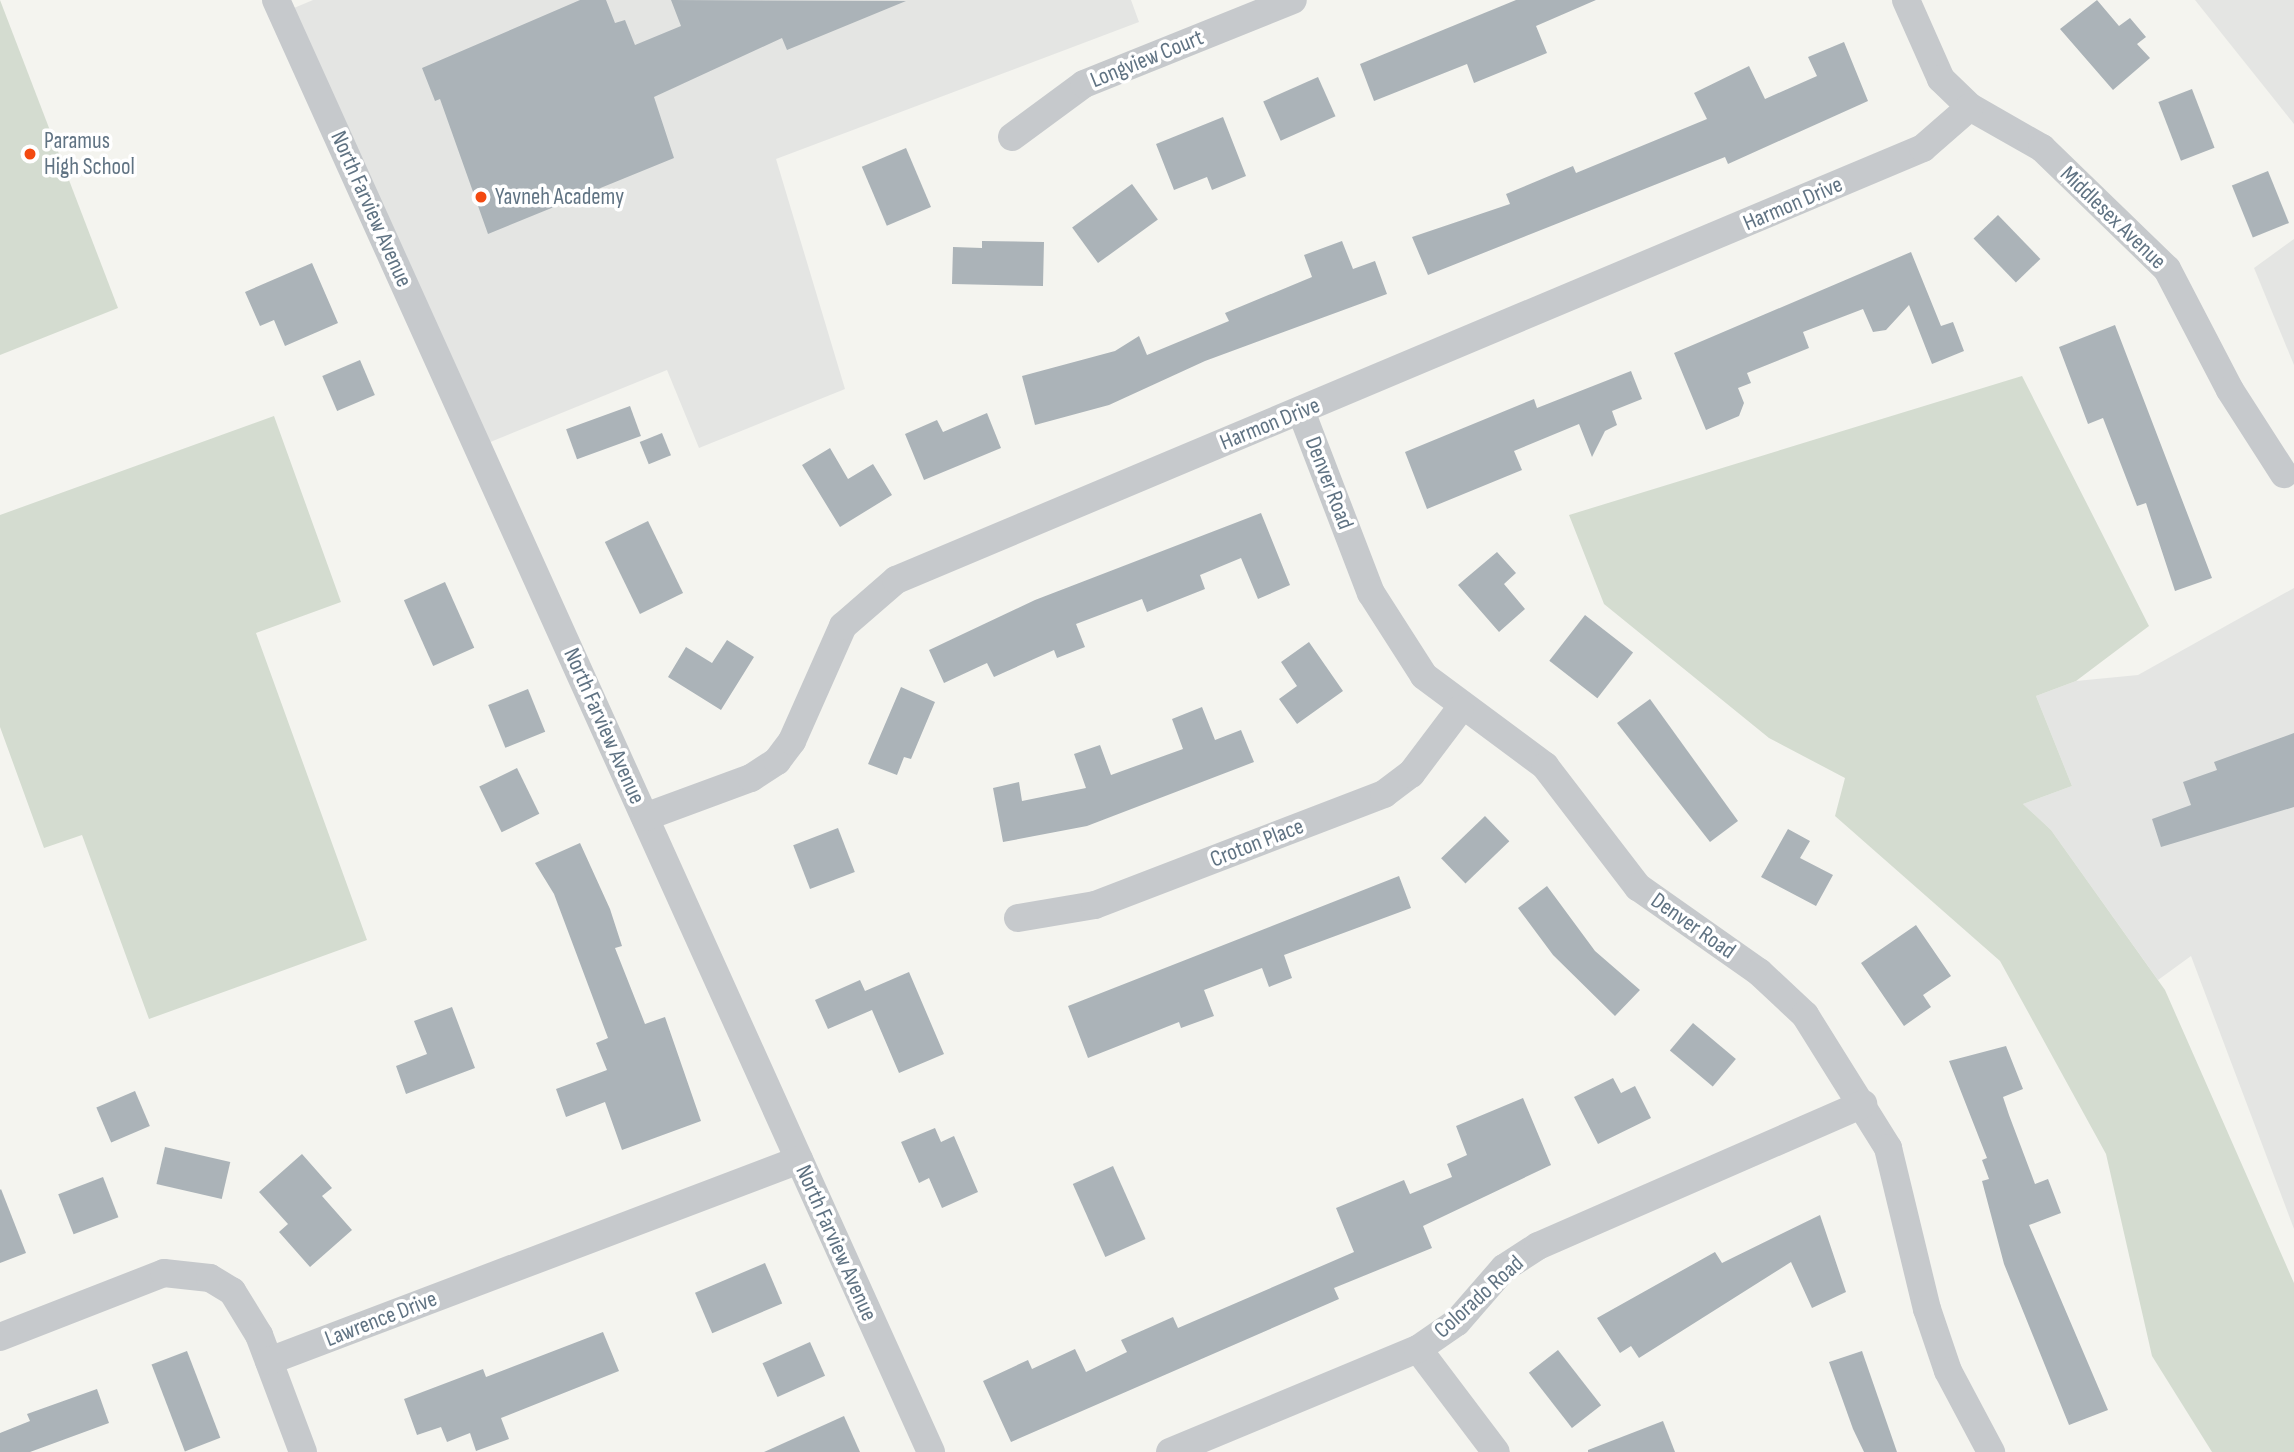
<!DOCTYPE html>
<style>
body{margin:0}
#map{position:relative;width:2294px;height:1452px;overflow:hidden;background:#f4f4ef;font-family:"Sofia Sans Condensed",sans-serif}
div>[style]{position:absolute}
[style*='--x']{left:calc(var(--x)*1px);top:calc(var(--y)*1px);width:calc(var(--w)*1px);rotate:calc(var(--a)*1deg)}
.built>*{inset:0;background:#e4e5e3}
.green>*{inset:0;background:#d4dcd0}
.building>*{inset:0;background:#abb3b8;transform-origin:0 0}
.minor>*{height:28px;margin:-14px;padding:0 14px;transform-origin:14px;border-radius:14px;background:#c6c9cc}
.dots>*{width:19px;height:19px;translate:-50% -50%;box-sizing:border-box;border:4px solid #fff;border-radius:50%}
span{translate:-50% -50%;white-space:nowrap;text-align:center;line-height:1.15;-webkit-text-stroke:7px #fff;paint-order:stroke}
.street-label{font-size:23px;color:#607383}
.poi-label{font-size:23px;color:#607383}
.left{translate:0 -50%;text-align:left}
</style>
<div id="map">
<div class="built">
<div style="clip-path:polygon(313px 0,1131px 0,1139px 22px,776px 159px,845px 389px,699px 448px,667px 370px,478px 447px,282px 13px)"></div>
<div style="clip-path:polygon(2195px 0,2294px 0,2294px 124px)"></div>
<div style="clip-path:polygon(2294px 239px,2294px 365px,2254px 268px)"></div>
<div style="clip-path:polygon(2294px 588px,2294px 1229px,2191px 956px,2158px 980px,2051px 830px,2023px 804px,2072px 786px,2036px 696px,2076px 681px,2138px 675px)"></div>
</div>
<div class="green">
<div style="clip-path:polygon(0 0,118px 308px,0 355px)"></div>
<div style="clip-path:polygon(2022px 376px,2149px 626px,2076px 681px,2036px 696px,2072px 786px,2023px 804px,2051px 830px,2165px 990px,2294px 1283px,2294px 1452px,2212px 1452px,2152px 1356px,2106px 1154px,2000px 961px,1835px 816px,1845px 778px,1769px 738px,1604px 604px,1569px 515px)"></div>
<div style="clip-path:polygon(274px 416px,341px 602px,256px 633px,367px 940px,149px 1019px,82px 835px,44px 848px,0 727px,0 515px)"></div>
</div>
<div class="building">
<div style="clip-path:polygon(580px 0,606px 0,615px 23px,625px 20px,635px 45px,681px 26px,671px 0,906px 1px,787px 50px,782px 38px,654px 97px,674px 158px,488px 234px,440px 99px,435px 101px,422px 68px)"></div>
<div style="clip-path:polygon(1516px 0,1596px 0,1536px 26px,1547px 53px,1474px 83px,1467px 64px,1374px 101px,1360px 64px)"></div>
<div style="clip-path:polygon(2097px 0,2119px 26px,2130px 18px,2146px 37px,2137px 44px,2150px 58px,2113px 90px,2060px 29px)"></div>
<div style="clip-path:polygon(1844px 42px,1868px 101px,1728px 164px,1725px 157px,1428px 275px,1412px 237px,1510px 204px,1506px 194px,1573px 166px,1576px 173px,1707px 119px,1694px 93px,1749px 66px,1765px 99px,1817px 76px,1808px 57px)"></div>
<div style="left:1318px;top:77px;width:43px;height:60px;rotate:66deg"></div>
<div style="left:2192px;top:89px;width:63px;height:36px;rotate:69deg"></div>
<div style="clip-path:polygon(1223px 117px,1246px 176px,1212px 190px,1207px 177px,1174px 190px,1156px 144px)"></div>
<div style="left:906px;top:148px;width:64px;height:48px;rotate:67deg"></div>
<div style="left:2268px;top:171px;width:56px;height:39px;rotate:68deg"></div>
<div style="left:1132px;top:184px;width:44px;height:74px;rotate:54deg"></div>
<div style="left:1998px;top:215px;width:61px;height:34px;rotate:46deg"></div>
<div style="clip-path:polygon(982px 241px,1044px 242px,1043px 286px,952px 284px,953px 247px,982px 248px)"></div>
<div style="clip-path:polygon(1342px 241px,1353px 269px,1375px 261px,1387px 294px,1205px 361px,1109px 405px,1035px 425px,1022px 376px,1115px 351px,1139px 336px,1147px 355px,1229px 321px,1225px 313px,1312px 277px,1304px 255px)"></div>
<div style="clip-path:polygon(1911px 252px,1941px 326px,1953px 322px,1964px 351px,1932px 364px,1909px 305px,1886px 330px,1873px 332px,1863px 309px,1803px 332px,1809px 348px,1747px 373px,1751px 383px,1738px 388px,1744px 403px,1739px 416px,1706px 430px,1674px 353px)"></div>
<div style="clip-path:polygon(312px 263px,338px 323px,285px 346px,274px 320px,260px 326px,245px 292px)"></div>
<div style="clip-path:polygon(2115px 325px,2212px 578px,2175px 591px,2146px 503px,2137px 506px,2103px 418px,2088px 424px,2059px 347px)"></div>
<div style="left:360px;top:360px;width:38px;height:41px;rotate:67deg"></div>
<div style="clip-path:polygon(1631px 371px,1642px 399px,1612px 411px,1617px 425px,1605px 431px,1592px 457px,1579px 424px,1514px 451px,1522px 470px,1427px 509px,1405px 452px,1534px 399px,1537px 408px)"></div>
<div style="left:630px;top:406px;width:32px;height:68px;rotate:70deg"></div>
<div style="clip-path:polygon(987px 413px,1001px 448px,924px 480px,905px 434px,937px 420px,943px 432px)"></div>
<div style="left:662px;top:433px;width:24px;height:24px;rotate:68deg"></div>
<div style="clip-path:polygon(830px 448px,848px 479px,873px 464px,892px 495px,840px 527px,802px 465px)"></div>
<div style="clip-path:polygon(1261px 513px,1290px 585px,1258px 599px,1241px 558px,1200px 575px,1205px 589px,1147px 612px,1142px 599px,1076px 624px,1085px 647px,1057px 658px,1054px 650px,994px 677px,987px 663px,944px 683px,929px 650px,1035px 600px)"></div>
<div style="left:648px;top:521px;width:80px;height:48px;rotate:64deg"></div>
<div style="clip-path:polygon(1497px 552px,1516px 573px,1504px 584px,1525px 609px,1499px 632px,1458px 585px)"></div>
<div style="left:445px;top:582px;width:72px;height:45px;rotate:66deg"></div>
<div style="left:1585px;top:615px;width:61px;height:58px;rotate:38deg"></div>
<div style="clip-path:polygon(727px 640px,754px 657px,721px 710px,668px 677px,686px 647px,712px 663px)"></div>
<div style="clip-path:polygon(1309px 642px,1343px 691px,1297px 724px,1279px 699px,1297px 686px,1281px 662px)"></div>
<div style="clip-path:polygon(901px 687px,935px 702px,911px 759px,904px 757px,897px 775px,868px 764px)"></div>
<div style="left:528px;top:689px;width:46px;height:43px;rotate:68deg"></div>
<div style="clip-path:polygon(1650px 699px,1738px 821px,1710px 842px,1617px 723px)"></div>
<div style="clip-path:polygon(1202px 707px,1215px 740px,1241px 730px,1254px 762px,1087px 826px,1003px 842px,993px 788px,1019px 782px,1022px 801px,1086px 788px,1074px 754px,1100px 745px,1111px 775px,1183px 749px,1172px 719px)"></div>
<div style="clip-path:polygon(2294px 733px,2294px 807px,2161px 847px,2152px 819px,2191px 805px,2183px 782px,2217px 770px,2214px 762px)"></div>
<div style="left:517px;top:768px;width:51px;height:42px;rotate:64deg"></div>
<div style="left:1485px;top:816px;width:35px;height:61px;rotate:46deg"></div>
<div style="left:838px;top:828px;width:47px;height:48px;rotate:69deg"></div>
<div style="clip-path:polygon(1788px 829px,1810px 841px,1800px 858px,1833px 875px,1816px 906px,1761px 877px)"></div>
<div style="clip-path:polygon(580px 843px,610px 909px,622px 946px,615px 948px,645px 1024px,665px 1017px,701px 1121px,622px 1150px,605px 1102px,566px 1117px,556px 1089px,607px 1070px,596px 1043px,608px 1038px,554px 894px,535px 863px)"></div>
<div style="clip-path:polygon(1399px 876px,1411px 908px,1284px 955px,1292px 978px,1269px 987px,1262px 968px,1204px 990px,1214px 1016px,1181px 1028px,1179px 1022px,1088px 1058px,1068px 1006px)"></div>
<div style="clip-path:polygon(1547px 886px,1595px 951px,1640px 990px,1615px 1016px,1553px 955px,1518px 908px)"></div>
<div style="clip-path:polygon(1916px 925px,1951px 976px,1923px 995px,1931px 1007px,1904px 1026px,1861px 963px)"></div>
<div style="clip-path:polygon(909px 972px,944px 1054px,899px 1073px,872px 1010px,828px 1029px,815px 1000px,860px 980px,865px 991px)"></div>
<div style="clip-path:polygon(452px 1007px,475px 1068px,406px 1094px,396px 1066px,427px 1054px,414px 1021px)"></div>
<div style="left:1693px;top:1023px;width:56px;height:36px;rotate:40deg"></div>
<div style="clip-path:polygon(2006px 1046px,2023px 1089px,2003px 1097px,2009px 1115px,2035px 1184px,2048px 1179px,2061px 1213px,2029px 1225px,2108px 1410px,2069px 1425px,2004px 1264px,1982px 1181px,1989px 1179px,1982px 1160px,1987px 1158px,1949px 1061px)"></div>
<div style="clip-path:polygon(1613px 1078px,1621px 1093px,1635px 1086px,1651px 1118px,1598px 1144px,1574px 1097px)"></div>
<div style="left:135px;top:1091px;width:38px;height:42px;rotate:67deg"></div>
<div style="clip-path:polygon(1523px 1098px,1551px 1165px,1423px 1226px,1432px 1248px,1334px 1288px,1339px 1299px,1011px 1442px,983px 1381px,1028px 1360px,1032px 1369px,1075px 1349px,1086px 1372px,1127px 1352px,1121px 1340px,1173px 1317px,1178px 1328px,1354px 1252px,1336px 1208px,1404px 1180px,1410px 1194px,1452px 1177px,1447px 1164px,1467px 1155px,1456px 1126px)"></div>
<div style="clip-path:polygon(935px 1128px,941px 1142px,954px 1136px,978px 1192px,942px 1208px,929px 1178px,919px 1183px,901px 1142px)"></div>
<div style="left:165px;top:1147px;width:67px;height:38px;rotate:13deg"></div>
<div style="clip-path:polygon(302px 1154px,332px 1188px,322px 1196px,352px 1230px,310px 1267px,279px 1232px,288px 1224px,259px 1192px)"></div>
<div style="left:1113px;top:1166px;width:80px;height:44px;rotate:66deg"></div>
<div style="left:103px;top:1177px;width:43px;height:48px;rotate:69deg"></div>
<div style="clip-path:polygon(1px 1189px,26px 1253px,0 1263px,0 1190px)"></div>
<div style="clip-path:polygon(1820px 1215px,1846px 1292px,1812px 1308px,1791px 1262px,1639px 1358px,1631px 1346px,1620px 1353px,1597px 1318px,1715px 1252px,1722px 1263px)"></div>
<div style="left:765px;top:1263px;width:44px;height:76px;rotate:67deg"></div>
<div style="clip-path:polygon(603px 1332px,619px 1371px,501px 1418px,509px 1439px,476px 1451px,470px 1433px,447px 1442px,441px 1427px,417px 1435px,404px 1399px,483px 1369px,486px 1377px)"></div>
<div style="left:810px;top:1342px;width:37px;height:52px;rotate:66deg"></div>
<div style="left:1558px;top:1350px;width:70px;height:37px;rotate:52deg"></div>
<div style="left:187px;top:1351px;width:93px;height:38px;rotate:69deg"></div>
<div style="clip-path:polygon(1862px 1351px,1897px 1452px,1864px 1452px,1853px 1429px,1829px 1362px)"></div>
<div style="clip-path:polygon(97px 1389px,109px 1423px,30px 1452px,0 1452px,0 1433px,30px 1421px,27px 1414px)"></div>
<div style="clip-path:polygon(844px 1416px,860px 1452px,764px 1452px)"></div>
<div style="clip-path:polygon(1663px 1421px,1675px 1452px,1588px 1452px,1588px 1450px)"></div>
</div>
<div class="minor">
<div style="--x:276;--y:0;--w:1593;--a:65.72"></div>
<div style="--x:1906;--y:0;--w:86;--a:66.1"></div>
<div style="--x:1941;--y:79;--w:40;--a:44"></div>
<div style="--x:1970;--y:107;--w:83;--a:29.7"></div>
<div style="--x:2042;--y:148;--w:174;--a:44.1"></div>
<div style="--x:2167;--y:269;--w:136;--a:62.5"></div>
<div style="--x:2230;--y:390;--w:100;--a:57.3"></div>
<div style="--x:1012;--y:137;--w:89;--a:-36.4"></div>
<div style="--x:1084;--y:84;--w:225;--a:-21.9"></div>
<div style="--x:1301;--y:411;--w:195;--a:69"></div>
<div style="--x:1371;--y:593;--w:98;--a:57.4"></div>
<div style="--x:1424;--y:676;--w:151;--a:36.6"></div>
<div style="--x:1545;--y:766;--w:153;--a:52.5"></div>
<div style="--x:1638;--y:887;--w:148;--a:35.1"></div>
<div style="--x:1759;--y:972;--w:63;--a:43.1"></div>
<div style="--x:1805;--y:1015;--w:157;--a:58"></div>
<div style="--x:1888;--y:1148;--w:166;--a:76.4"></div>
<div style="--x:1927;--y:1309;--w:65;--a:71.3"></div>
<div style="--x:1948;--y:1371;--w:92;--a:62"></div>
<div style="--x:645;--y:817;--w:113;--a:-20.2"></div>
<div style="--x:751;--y:778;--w:31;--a:-33"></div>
<div style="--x:777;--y:761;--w:25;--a:-53"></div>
<div style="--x:792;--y:741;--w:126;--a:-66.1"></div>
<div style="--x:843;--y:626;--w:70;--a:-41"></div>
<div style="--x:896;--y:580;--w:1114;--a:-22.81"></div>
<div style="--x:1923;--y:148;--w:62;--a:-41.1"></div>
<div style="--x:1018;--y:918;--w:78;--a:-9.6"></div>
<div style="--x:1095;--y:905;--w:310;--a:-21"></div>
<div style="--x:1384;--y:794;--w:34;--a:-37"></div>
<div style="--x:1411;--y:774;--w:81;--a:-53"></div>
<div style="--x:0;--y:1337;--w:176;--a:-21.3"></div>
<div style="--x:164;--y:1273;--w:46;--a:6.2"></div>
<div style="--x:210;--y:1278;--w:26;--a:31"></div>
<div style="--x:232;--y:1291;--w:52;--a:58.5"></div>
<div style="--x:259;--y:1335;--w:125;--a:69.4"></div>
<div style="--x:1418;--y:1349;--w:129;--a:52.9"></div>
<div style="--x:269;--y:1361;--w:567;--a:-20.77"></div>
<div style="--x:1170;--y:1452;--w:269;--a:-22.6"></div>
<div style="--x:1418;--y:1349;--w:47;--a:-34.7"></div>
<div style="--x:1457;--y:1322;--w:72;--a:-49"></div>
<div style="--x:1504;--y:1268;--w:40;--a:-32.9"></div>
<div style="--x:1538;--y:1246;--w:355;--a:-23.6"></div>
</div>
<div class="dots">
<div style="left:30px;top:154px;background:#f34910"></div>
<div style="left:481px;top:197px;background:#f34910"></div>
</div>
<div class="street-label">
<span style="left:1147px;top:59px;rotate:-22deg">Longview Court</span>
<span style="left:1793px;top:204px;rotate:-23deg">Harmon Drive</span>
<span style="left:371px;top:209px;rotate:66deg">North Farview Avenue</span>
<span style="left:2113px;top:218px;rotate:44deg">Middlesex Avenue</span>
<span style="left:1270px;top:424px;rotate:-22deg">Harmon Drive</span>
<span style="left:1329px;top:483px;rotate:69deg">Denver Road</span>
<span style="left:604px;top:726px;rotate:66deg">North Farview Avenue</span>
<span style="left:1257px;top:843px;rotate:-21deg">Croton Place</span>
<span style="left:1693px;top:926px;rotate:35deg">Denver Road</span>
<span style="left:836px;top:1243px;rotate:66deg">North Farview Avenue</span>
<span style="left:1479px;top:1297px;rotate:-42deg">Colorado Road</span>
<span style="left:381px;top:1319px;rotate:-21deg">Lawrence Drive</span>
</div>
<div class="poi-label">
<span class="left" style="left:44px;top:154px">Paramus<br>High School</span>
<span class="left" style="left:495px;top:197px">Yavneh Academy</span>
</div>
</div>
